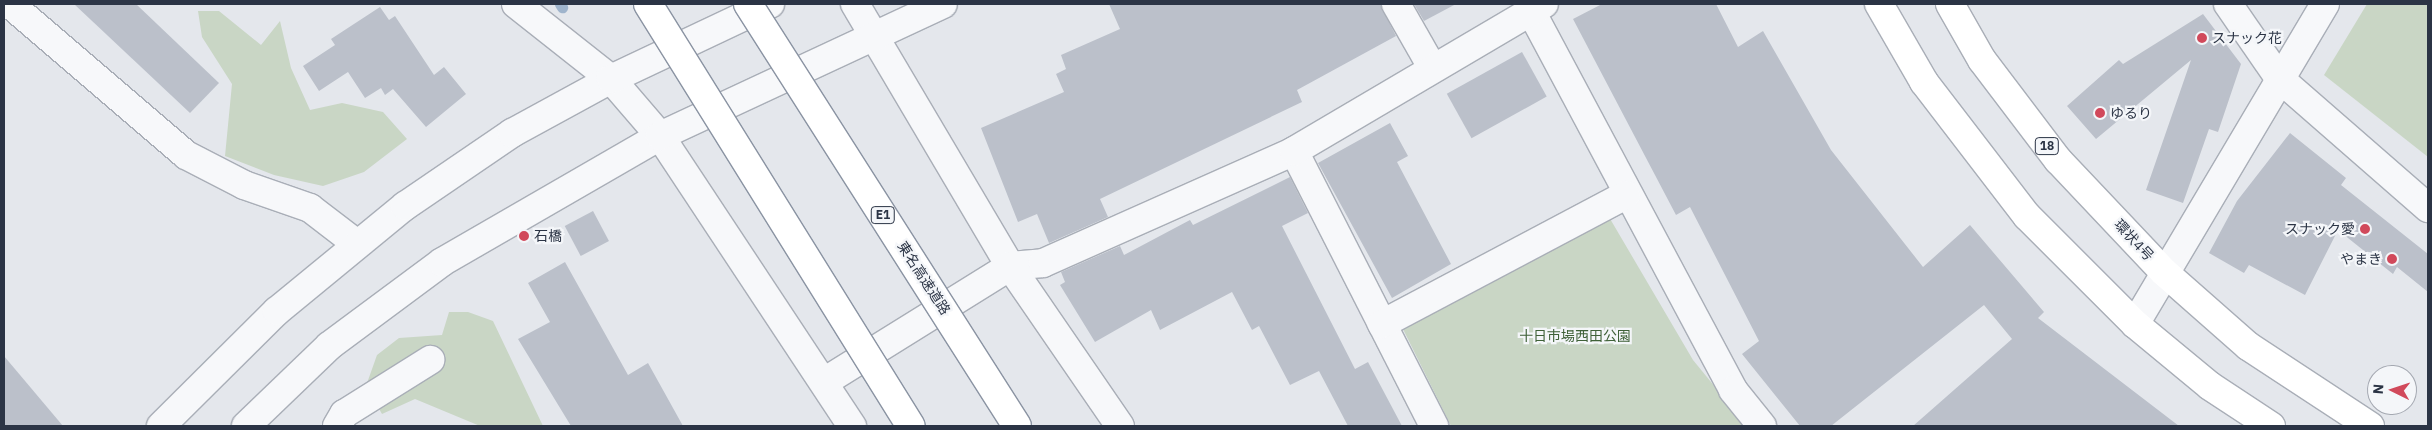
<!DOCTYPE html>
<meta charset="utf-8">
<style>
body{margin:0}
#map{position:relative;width:2432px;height:430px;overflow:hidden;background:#e4e7ec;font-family:"IBM Plex Sans","Noto Sans JP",sans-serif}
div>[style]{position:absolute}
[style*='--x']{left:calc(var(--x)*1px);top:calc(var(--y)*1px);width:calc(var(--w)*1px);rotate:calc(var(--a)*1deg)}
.green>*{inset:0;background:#c9d6c5}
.stream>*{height:11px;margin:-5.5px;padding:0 5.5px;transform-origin:5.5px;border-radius:5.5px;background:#9fb4cc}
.building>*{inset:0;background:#bbc0ca;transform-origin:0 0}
.roads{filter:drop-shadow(1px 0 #a9aeb7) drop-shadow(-1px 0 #a9aeb7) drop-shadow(0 1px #a9aeb7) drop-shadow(0 -1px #a9aeb7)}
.minor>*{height:28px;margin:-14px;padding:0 14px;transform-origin:14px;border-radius:14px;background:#f7f8fa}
.major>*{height:28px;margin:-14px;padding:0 14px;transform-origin:14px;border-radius:14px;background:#fff}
.bridges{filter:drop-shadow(1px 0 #8b94a3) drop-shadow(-1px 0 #8b94a3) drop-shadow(0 1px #8b94a3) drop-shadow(0 -1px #8b94a3)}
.highway-bridge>*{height:28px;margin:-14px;padding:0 14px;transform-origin:14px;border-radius:14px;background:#fff}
.dots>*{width:14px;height:14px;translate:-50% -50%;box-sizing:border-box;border:2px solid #f4f6f9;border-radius:50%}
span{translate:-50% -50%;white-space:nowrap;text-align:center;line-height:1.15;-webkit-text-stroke:4.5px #f4f6f9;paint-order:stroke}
.shield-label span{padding:1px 4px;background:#f4f6f9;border:1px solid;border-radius:4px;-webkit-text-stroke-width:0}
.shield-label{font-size:12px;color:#2b3445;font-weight:700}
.poi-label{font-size:14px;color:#2b3445}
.left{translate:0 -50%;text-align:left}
.right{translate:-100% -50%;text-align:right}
.street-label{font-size:14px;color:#2b3445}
.park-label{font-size:14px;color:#3f6138}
.frame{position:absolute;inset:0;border:5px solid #2b3445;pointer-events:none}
.north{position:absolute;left:2367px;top:365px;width:50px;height:50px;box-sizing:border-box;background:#f4f6f9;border:1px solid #a4a8b1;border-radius:50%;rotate:274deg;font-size:14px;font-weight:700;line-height:20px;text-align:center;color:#2b3445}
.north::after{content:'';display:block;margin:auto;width:18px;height:22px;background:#d1495b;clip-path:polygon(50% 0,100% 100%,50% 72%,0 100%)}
</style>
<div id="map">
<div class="green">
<div style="clip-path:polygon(2367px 4px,2428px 4px,2428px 157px,2324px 75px)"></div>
<div style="clip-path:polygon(198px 11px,219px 11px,261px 45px,280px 21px,291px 68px,310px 110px,342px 103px,383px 112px,407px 139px,364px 172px,323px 186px,274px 175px,225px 156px,232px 84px,202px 37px)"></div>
<div style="clip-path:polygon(1609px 217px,1693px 360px,1747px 426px,1451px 426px,1401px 325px)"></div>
<div style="clip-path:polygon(449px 312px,468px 312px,493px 321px,543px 426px,480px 426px,415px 399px,382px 414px,366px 386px,377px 355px,399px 338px,442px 335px)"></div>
</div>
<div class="stream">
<div style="--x:560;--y:4;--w:4;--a:56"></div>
</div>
<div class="building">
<div style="clip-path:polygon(74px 4px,136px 4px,219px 83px,190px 113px)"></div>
<div style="clip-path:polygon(1109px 4px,1380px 4px,1396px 36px,1297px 90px,1302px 102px,1100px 199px,1108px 217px,1049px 243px,1037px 214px,1018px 222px,981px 128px,1064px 92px,1056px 74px,1066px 69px,1061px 55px,1120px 29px)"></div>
<div style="clip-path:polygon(1414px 4px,1456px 4px,1424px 21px)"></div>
<div style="clip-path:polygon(1602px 4px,1716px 4px,1738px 47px,1763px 31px,1831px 150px,1923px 267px,1970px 225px,2044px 312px,2038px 318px,2179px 426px,1913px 426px,2012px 339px,1984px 305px,1831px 426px,1800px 426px,1742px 354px,1759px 341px,1690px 207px,1676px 215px,1573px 19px)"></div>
<div style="clip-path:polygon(380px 7px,389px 20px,395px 16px,434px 75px,444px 67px,466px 94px,426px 127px,393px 89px,385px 95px,381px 88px,365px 98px,348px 72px,319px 91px,303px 66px,335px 45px,331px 39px)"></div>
<div style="clip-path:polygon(2203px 14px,2241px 64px,2218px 132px,2209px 129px,2183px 203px,2146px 190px,2191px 60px,2096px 139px,2067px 106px,2119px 60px,2123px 64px)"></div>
<div style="left:1522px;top:52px;width:51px;height:86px;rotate:61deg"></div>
<div style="clip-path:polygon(1390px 123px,1408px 156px,1397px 162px,1451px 264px,1392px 298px,1318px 163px)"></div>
<div style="clip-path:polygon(2290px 133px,2346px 178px,2341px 185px,2428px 254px,2428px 292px,2397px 267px,2393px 274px,2338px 230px,2305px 295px,2249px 265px,2244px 273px,2209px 253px,2237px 201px)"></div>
<div style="clip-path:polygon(1290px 177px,1308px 213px,1282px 226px,1355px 369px,1368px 362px,1402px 426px,1348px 426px,1319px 371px,1290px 385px,1259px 326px,1252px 330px,1232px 292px,1160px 330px,1151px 310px,1095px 342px,1060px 285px,1065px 282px,1061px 272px,1120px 246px,1124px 255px,1190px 220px,1193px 225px)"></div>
<div style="left:593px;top:211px;width:34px;height:32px;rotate:62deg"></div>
<div style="clip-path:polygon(565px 262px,628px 375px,648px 363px,683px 426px,571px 426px,518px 339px,550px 322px,528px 283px)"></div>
<div style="clip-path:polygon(4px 356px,63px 426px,4px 426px)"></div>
</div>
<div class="roads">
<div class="minor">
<div style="--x:10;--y:4;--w:232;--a:40.6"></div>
<div style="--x:186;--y:155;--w:65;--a:27.3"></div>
<div style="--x:244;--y:185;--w:70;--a:19.2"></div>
<div style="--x:310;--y:208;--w:59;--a:37.5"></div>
<div style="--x:516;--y:4;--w:121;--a:38.3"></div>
<div style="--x:611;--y:79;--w:75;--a:49.3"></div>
<div style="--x:660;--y:136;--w:348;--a:56.5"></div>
<div style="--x:855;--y:4;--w:304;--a:59.4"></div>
<div style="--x:1010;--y:266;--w:194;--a:55.5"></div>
<div style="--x:1396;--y:4;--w:73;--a:60.3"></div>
<div style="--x:2228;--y:4;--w:90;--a:55.4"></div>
<div style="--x:2279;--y:78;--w:198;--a:41.1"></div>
<div style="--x:1532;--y:13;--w:427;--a:61.9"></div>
<div style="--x:1733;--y:390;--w:46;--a:51.1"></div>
<div style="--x:1294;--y:151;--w:309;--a:63"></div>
<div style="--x:1382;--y:324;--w:276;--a:-27.9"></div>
<div style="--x:2135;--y:324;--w:372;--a:-59.3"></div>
<div style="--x:824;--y:382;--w:219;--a:-31.9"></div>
<div style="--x:1010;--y:266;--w:33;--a:-5"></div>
<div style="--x:1043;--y:263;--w:275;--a:-24"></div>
<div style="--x:1294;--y:151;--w:290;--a:-30.5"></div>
<div style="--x:161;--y:426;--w:163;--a:-44.8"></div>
<div style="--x:277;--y:311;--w:166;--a:-39.4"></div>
<div style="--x:405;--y:206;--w:130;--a:-34.3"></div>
<div style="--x:512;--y:133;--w:113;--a:-28.6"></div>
<div style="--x:611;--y:79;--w:176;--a:-25.3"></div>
<div style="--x:246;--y:426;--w:115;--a:-43.9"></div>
<div style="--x:329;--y:346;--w:141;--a:-36.6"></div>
<div style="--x:442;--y:262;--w:252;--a:-30"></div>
<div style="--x:660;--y:136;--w:312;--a:-25"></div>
<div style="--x:337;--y:426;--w:14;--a:-60"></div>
<div style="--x:344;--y:414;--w:102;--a:-32.1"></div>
</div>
<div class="major">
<div style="--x:1879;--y:4;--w:90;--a:60"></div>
<div style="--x:1924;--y:82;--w:169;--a:52.5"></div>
<div style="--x:2027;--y:216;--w:153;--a:45"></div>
<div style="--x:2135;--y:324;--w:97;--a:39.6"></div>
<div style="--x:2210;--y:386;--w:73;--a:33.3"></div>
<div style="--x:1950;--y:4;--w:64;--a:60.3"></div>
<div style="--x:1982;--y:60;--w:126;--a:52.8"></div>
<div style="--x:2058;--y:160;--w:154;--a:46.6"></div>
<div style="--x:2164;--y:272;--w:112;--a:41.4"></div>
<div style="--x:2248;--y:346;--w:146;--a:33.3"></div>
</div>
</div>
<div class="bridges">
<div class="highway-bridge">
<div style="--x:648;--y:4;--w:497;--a:58.1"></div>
<div style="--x:748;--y:4;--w:500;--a:57.48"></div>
</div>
</div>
<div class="dots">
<div style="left:2202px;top:38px;background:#d1495b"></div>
<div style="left:2100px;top:113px;background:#d1495b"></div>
<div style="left:2365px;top:229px;background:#d1495b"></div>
<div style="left:524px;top:236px;background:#d1495b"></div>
<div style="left:2392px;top:259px;background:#d1495b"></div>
</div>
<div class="shield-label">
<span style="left:2047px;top:146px">18</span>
<span style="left:883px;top:215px">E1</span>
</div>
<div class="poi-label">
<span class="left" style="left:2212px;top:38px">スナック花</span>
<span class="left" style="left:2110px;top:113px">ゆるり</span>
<span class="right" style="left:2355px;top:229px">スナック愛</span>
<span class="left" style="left:534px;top:236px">石橋</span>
<span class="right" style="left:2382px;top:259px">やまき</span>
</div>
<div class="street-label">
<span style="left:2134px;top:240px;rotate:47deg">環状4号</span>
<span style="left:924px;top:278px;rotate:57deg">東名高速道路</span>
</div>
<div class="park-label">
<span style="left:1575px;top:336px">十日市場西田公園</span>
</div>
<div class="frame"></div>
<div class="north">N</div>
</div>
